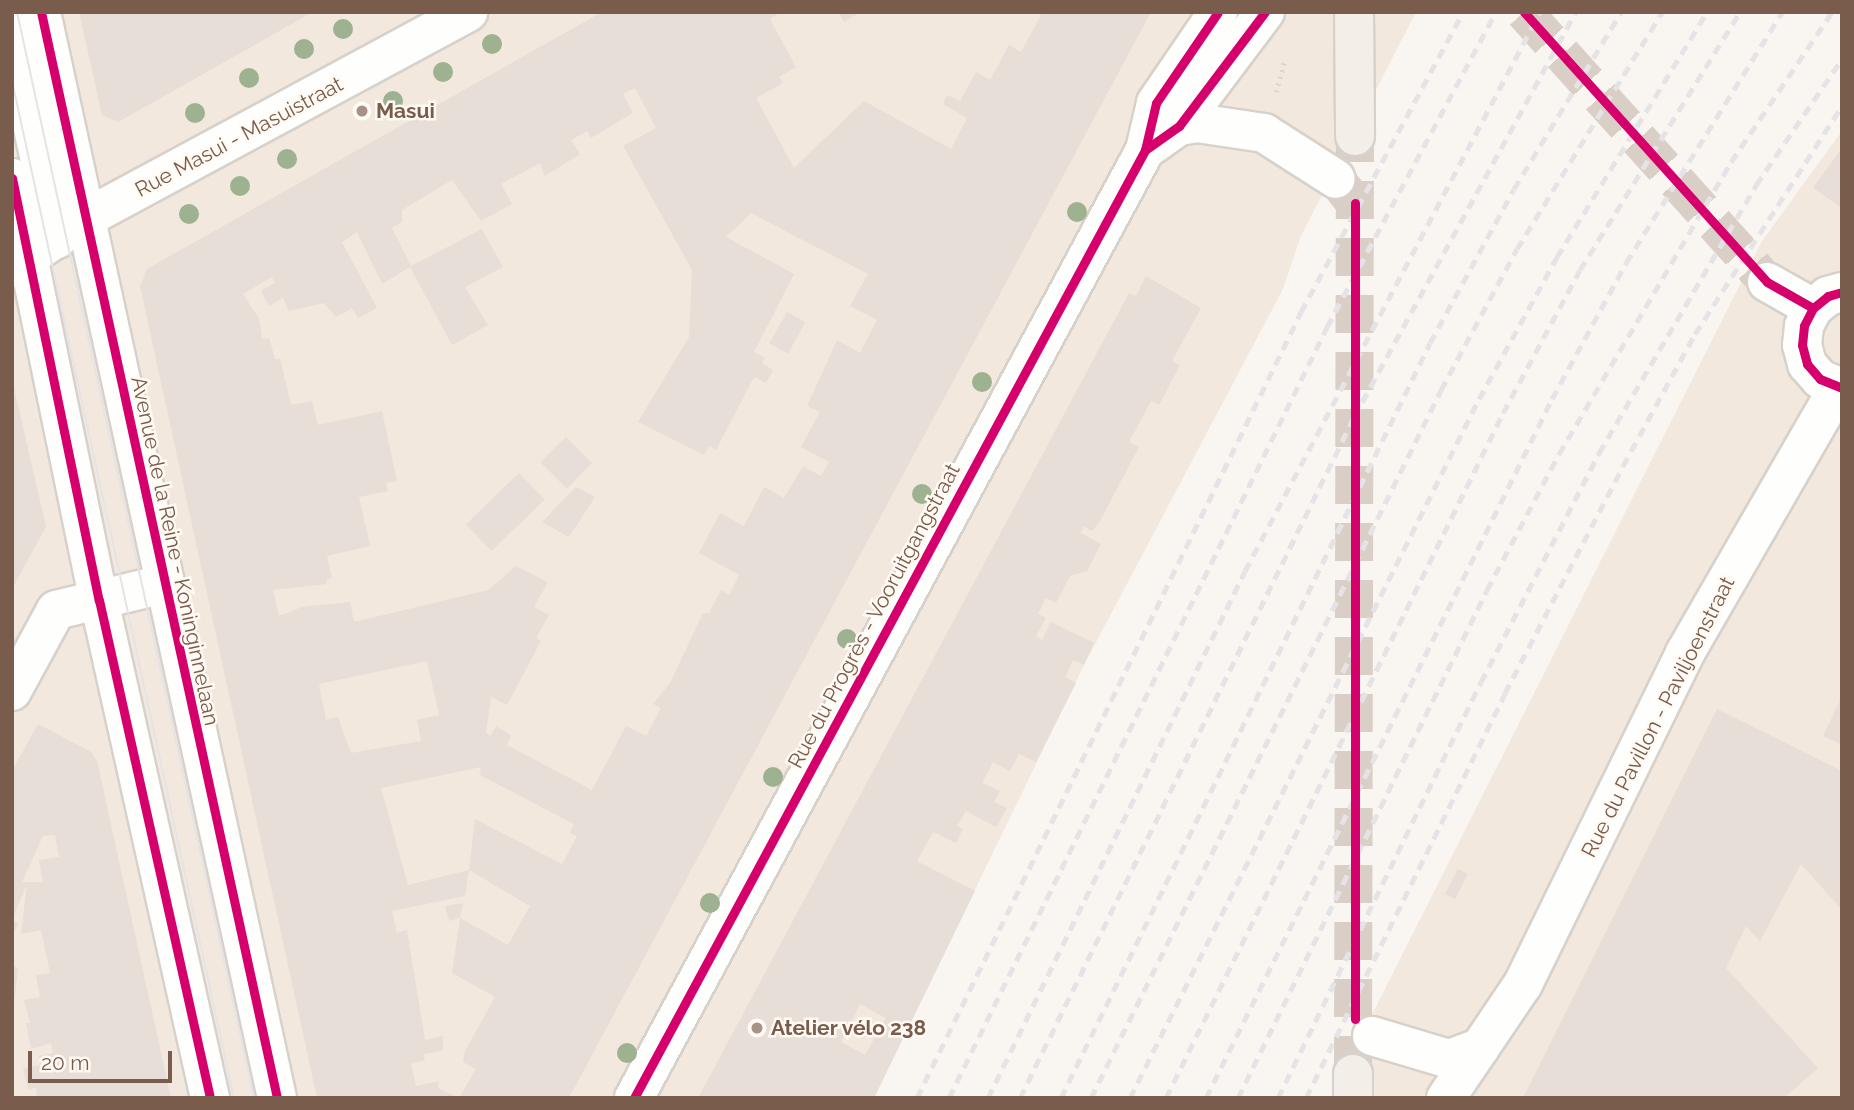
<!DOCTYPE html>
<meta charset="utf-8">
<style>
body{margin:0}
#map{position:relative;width:1854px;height:1110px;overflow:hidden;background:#f9f5f0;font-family:Raleway,sans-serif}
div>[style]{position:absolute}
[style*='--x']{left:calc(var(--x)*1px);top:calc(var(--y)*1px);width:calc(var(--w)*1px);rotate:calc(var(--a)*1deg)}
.residential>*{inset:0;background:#f2e8de}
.building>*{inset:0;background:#e6ded7;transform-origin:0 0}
.minor-tunnel>*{height:38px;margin-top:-19px;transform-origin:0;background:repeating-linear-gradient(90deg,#d9cfc7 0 38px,transparent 0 57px)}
.major-tunnel>*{height:38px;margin-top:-19px;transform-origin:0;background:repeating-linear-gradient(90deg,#d9cfc7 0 38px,transparent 0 57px)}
.path>*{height:4.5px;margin-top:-2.25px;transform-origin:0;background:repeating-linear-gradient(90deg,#dcd5d0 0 2px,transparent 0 7px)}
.roads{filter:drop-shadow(2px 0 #d7d1cb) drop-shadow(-2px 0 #d7d1cb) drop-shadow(0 2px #d7d1cb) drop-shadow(0 -2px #d7d1cb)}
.minor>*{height:38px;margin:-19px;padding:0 19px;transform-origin:19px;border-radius:19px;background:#fefefd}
.major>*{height:38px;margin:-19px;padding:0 19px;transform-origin:19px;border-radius:19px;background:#f3eee8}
.tram>*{height:2px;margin:-1px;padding:0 1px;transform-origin:1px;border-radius:1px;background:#e6e3e7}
.rail>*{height:5px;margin-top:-2.5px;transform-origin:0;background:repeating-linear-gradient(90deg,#e6e3e7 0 10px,transparent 0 17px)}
.cycleway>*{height:9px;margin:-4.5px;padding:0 4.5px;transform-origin:4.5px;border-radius:4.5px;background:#d6006c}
.trees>*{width:20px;height:20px;margin:-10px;border-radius:50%;background:#9eb190}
.dots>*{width:19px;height:19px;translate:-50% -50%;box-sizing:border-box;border:4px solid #fffaf3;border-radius:50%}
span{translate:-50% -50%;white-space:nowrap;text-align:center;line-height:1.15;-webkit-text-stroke:5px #fffaf3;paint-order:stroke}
.poi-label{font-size:21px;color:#7a5c4d;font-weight:700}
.left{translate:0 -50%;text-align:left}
.street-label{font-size:21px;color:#7a5c4d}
.frame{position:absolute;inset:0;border:14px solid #7a5c4d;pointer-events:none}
.scale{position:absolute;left:28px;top:1051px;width:144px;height:32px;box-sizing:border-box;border:4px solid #7a5c4d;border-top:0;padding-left:9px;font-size:21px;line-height:24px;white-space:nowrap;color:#7a5c4d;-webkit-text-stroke:5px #fffaf3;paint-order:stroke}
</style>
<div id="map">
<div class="residential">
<div style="clip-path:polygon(12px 12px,1416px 12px,1301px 236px,1283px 289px,1084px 665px,874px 1098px,12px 1098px)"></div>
<div style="clip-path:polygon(1842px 131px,1842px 1098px,1330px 1098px,1762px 241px)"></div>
</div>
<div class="building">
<div style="clip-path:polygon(79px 12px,313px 12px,118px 122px,102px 115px)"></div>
<div style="clip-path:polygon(evenodd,602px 12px,781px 12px,770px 19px,796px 67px,779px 77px,783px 83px,756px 98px,794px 168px,864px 101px,951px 149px,967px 118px,943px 104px,947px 95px,960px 101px,976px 72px,990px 80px,1009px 45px,1021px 52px,1041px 15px,1035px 12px,1151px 12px,569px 1098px,317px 1098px,140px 286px,147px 269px,602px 12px,635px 88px,656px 128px,623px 146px,692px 270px,689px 337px,638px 422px,704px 455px,709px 446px,716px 450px,754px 377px,766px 383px,773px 370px,762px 363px,765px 358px,754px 352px,794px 274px,726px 237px,751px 213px,868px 274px,850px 306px,877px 320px,860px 353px,837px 340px,807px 406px,820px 412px,801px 447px,829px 462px,821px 476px,803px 466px,784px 498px,764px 487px,744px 526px,720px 513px,699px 553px,739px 575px,729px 595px,721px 590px,709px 613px,703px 613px,670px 683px,653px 704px,661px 708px,646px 736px,626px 726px,592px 790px,507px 745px,511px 735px,496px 726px,490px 736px,486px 733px,491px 697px,507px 705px,541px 641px,536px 638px,549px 615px,534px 607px,548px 582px,516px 566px,488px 590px,354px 622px,350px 602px,302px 607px,279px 616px,273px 590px,327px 584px,326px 580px,332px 578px,327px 556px,370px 546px,359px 497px,388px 491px,386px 483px,397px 481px,382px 411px,318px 425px,312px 401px,291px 405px,280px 359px,275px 359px,269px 338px,262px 339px,259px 318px,243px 294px,272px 277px,275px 283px,261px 291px,269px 306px,283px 298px,289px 311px,324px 303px,336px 317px,352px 308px,358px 318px,377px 308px,342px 242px,357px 232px,382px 284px,410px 267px,452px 345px,488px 325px,465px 287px,503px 267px,482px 229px,411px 266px,392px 228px,402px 222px,402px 210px,452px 180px,481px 221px,512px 204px,501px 184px,540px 163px,545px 176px,580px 154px,571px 140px,587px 131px,591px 138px,633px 113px,623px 94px,635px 88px,602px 12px,427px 661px,439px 715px,417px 720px,421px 741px,351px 753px,338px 717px,326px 720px,319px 684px,427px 661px,602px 12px,481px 767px,480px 775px,574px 824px,570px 833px,577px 836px,562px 864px,475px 819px,469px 870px,530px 906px,508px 945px,460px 918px,452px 973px,495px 997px,465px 1051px,463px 1062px,476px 1069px,459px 1098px,438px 1088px,439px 1081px,416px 1086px,411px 1064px,425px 1060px,423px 1054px,443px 1051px,443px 1036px,425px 1040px,407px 930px,397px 933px,392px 911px,465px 896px,469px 870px,408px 885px,381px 788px,481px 767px)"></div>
<div style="clip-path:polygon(838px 12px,860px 12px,844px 22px)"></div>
<div style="clip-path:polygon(1842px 148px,1842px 208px,1813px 188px)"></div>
<div style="clip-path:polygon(evenodd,1146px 276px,1201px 308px,1172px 361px,1180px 365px,1159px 405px,1151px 401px,1129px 442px,1139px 447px,1100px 521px,1092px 531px,1084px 526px,1081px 533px,1101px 544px,1087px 571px,1070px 576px,1056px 603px,1046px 598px,1038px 614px,1046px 618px,1036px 636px,1042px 640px,1051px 622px,1094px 643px,1084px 665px,1073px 660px,1065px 677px,1076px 683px,1036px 762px,1019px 754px,1010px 771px,993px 762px,982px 783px,1000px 791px,994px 802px,1007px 808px,996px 827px,966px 811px,957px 826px,963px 829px,956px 843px,933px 832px,917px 861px,975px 891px,874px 1098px,698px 1098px,1129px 293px,1136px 296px,1146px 276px,860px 1004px,886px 1018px,865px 1055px,841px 1042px,860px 1004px)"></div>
<div style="left:787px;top:312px;width:21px;height:36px;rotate:29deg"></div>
<div style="clip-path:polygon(12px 379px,46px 527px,12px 589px)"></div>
<div style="left:566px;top:437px;width:37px;height:36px;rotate:45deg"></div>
<div style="left:519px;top:473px;width:37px;height:74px;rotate:46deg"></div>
<div style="clip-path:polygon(576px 487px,595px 497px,569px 537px,542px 522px)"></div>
<div style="clip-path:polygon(1842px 696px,1842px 745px,1823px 736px)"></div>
<div style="clip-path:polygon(1717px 709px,1842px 771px,1842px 910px,1801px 864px,1760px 941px,1746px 926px,1726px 968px,1818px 1068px,1784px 1098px,1523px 1098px)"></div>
<div style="clip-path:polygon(evenodd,38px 724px,91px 752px,97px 761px,171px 1098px,37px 1098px,36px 1088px,28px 1089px,23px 1068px,41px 1065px,39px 1056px,53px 1053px,51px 1043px,31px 1049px,26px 1023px,30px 1023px,24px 1000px,40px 997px,36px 975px,50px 973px,41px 930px,21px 934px,27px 884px,12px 920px,12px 771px,38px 724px,55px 835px,59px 857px,39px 860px,43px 882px,22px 882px,43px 836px,55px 835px)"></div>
<div style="left:1458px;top:869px;width:11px;height:28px;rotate:27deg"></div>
<div style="clip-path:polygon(463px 903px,460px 918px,449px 921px,445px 906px)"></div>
<div style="clip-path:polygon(12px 920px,18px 924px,12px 936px)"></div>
<div style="clip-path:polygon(12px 965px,18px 968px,14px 1004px,12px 1004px)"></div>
</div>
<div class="minor-tunnel">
<div style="--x:1524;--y:12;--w:363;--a:48"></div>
<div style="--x:1336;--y:179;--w:31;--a:52"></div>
</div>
<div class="major-tunnel">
<div style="--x:1353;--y:1074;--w:938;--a:-89.88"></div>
</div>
<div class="path">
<div style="--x:1276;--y:92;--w:30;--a:-75"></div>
</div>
<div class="roads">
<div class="minor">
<div style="--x:41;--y:12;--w:1111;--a:77.74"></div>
<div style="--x:12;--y:31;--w:213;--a:77.8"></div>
<div style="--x:1179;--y:126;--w:18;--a:-9"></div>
<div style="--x:1197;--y:123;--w:68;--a:8.5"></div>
<div style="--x:1264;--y:133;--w:85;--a:32.6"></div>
<div style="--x:1145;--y:150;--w:42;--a:-35.2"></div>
<div style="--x:1179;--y:126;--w:143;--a:-53"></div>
<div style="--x:12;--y:178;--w:431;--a:78.4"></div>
<div style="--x:99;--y:600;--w:510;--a:77.43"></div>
<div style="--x:12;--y:268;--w:89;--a:-34"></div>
<div style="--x:86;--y:218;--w:434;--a:-28.3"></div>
<div style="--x:1767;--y:282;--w:53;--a:29.5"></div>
<div style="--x:1842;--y:292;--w:15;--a:164"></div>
<div style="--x:1828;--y:296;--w:19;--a:141"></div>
<div style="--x:1813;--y:308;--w:20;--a:117"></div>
<div style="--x:1804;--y:326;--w:19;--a:96"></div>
<div style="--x:1802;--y:345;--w:20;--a:75"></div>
<div style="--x:1807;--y:364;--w:20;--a:49"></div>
<div style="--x:1820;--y:379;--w:24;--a:22"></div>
<div style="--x:12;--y:691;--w:92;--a:-61.5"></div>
<div style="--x:56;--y:610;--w:111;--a:-13.5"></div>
<div style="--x:1372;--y:1036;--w:80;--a:16.6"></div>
<div style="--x:1449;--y:1059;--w:33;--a:-20"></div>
<div style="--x:634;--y:1098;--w:1077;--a:-61.67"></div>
<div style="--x:1145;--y:150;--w:48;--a:-76.8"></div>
<div style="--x:1156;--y:103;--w:110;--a:-55.7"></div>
<div style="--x:1446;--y:1098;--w:138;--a:-56"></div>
<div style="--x:1523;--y:984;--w:369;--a:-63.9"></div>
<div style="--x:1685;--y:653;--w:306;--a:-60"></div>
</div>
<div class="major">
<div style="--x:1354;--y:12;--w:124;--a:89.5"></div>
<div style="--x:1353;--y:1098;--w:24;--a:-90"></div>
</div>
</div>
<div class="tram">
<div style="--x:17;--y:12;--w:1112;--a:77.69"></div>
<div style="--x:12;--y:81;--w:1041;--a:77.69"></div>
</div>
<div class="rail">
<div style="--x:917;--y:1098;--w:875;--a:-63.96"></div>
<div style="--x:1301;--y:312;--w:341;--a:-61.6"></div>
<div style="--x:949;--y:1098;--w:859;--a:-63.88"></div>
<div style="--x:1327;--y:327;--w:357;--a:-61.8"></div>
<div style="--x:988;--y:1098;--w:586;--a:-64"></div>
<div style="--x:1245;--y:571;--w:632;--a:-62.18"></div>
<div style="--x:1020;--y:1098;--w:758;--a:-63.87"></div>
<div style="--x:1354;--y:417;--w:462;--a:-61.3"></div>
<div style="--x:1061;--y:1098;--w:840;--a:-63.95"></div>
<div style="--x:1430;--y:343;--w:175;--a:-61.4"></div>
<div style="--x:1514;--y:189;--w:207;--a:-58.8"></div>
<div style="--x:1091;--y:1098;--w:790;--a:-63.69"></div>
<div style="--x:1441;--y:390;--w:160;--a:-61.7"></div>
<div style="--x:1517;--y:249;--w:278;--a:-58.5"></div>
<div style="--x:1130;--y:1098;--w:781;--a:-63.47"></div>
<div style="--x:1479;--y:399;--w:162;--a:-61.2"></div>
<div style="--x:1557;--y:257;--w:287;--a:-58.5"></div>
<div style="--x:1166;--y:1098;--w:763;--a:-63.8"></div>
<div style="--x:1503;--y:413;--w:162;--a:-61.7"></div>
<div style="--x:1580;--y:270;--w:304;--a:-58.2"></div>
<div style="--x:1206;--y:1098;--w:780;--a:-63.66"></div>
<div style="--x:1552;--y:399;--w:155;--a:-61.4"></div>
<div style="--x:1626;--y:263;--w:296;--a:-58.1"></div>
<div style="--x:1238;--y:1098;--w:566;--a:-63.89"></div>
<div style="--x:1487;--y:590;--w:154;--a:-62.1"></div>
<div style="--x:1559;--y:454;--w:339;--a:-59.5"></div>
<div style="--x:1731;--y:162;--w:181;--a:-56"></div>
<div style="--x:1278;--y:1098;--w:463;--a:-64"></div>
<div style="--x:1481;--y:682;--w:258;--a:-62.7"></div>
<div style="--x:1599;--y:453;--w:311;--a:-59.6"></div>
<div style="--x:1756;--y:185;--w:153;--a:-55.7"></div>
<div style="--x:1306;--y:1098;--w:451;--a:-63.8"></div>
<div style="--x:1505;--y:693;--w:256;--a:-62.5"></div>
<div style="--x:1623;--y:466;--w:150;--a:-61.4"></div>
<div style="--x:1695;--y:334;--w:271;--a:-57.2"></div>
</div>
<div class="cycleway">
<div style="--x:41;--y:12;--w:1111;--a:77.74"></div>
<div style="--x:1524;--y:12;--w:363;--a:48"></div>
<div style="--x:1767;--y:282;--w:53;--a:29.5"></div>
<div style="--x:1145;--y:150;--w:42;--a:-35.2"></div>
<div style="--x:1179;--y:126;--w:143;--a:-53"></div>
<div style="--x:12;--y:178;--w:431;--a:78.4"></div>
<div style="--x:99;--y:600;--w:510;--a:77.43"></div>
<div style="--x:1355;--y:203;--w:816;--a:90"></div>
<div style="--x:1842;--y:292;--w:15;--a:164"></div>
<div style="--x:1828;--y:296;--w:19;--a:141"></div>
<div style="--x:1813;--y:308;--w:20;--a:117"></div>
<div style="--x:1804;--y:326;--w:19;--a:96"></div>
<div style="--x:1802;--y:345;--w:20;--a:75"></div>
<div style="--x:1807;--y:364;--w:20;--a:49"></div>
<div style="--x:1820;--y:379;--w:24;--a:22"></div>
<div style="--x:634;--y:1098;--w:1077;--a:-61.67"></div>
<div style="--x:1145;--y:150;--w:48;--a:-76.8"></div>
<div style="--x:1156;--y:103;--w:110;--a:-55.7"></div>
</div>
<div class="trees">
<div style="left:343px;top:29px"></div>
<div style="left:492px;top:44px"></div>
<div style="left:304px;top:49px"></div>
<div style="left:443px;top:72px"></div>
<div style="left:249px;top:78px"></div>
<div style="left:393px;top:101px"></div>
<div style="left:195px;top:113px"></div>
<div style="left:287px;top:159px"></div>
<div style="left:240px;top:186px"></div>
<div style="left:1077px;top:212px"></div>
<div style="left:189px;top:214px"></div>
<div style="left:982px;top:382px"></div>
<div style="left:922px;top:494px"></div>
<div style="left:847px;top:639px"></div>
<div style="left:773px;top:777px"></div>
<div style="left:710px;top:903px"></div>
<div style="left:627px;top:1053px"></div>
</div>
<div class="dots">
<div style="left:362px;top:111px;background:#a69286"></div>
<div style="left:757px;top:1028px;background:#a69286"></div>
</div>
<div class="poi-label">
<span class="left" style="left:376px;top:111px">Masui</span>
<span class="left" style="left:771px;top:1028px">Atelier vélo 238</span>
</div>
<div class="street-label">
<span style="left:239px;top:137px;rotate:-28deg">Rue Masui - Masuistraat</span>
<span style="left:175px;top:551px;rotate:78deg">Avenue de la Reine - Koninginnelaan</span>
<span style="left:874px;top:616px;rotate:-62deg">Rue du Progrès - Vooruitgangstraat</span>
<span style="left:1658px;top:717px;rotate:-63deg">Rue du Pavillon - Paviljoenstraat</span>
</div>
<div class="frame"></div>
<div class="scale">20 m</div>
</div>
